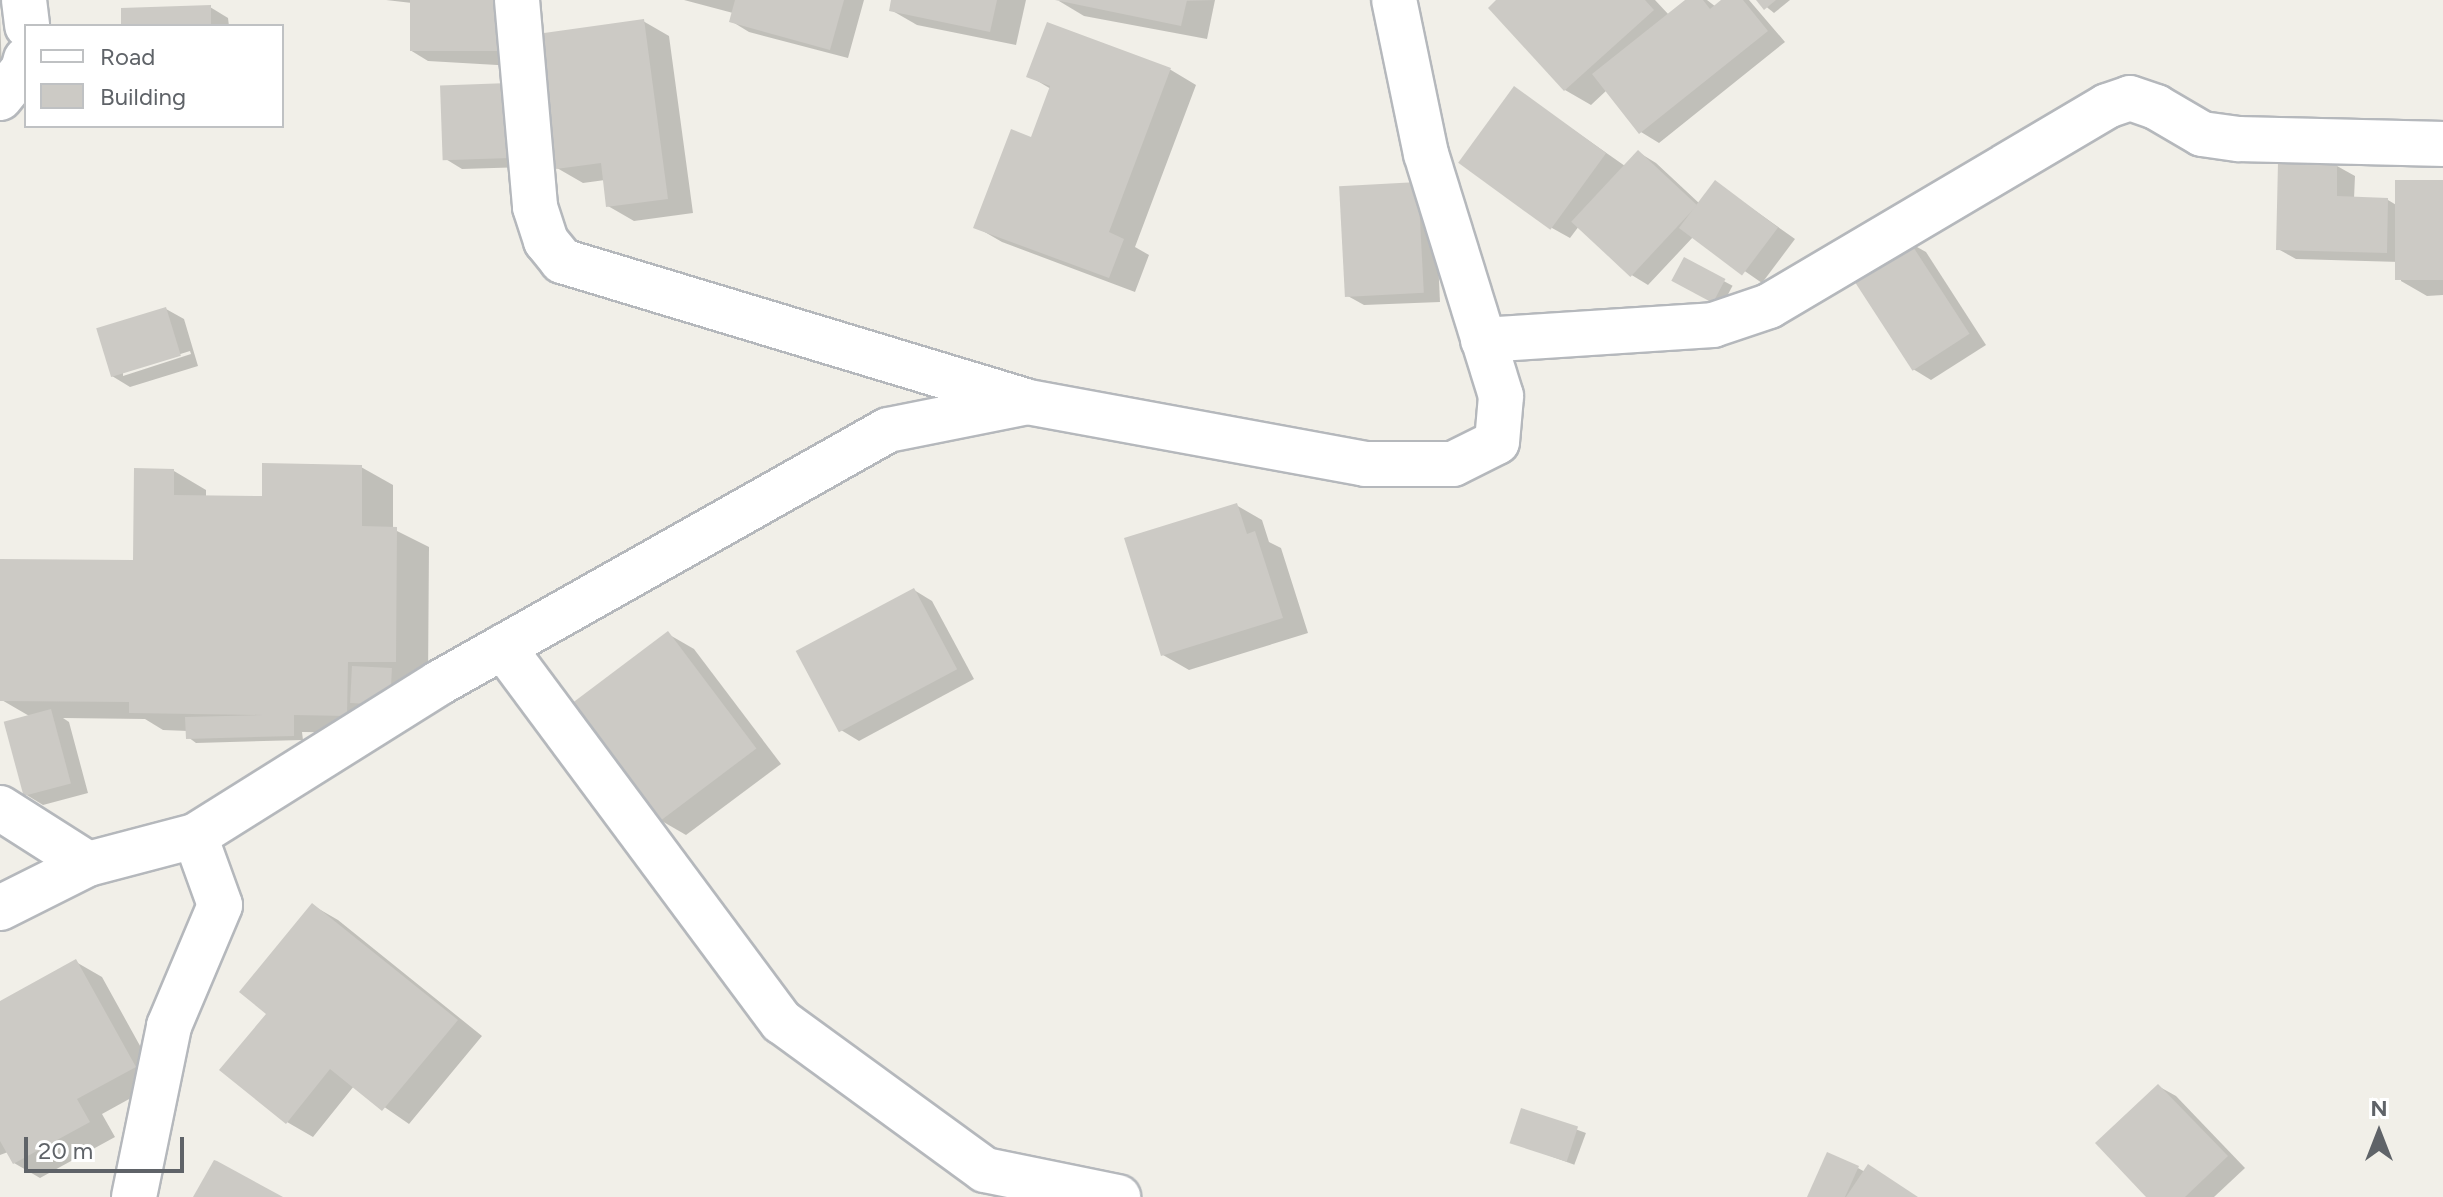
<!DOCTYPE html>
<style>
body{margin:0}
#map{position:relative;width:2443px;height:1197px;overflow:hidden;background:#f1efe8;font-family:Figtree,sans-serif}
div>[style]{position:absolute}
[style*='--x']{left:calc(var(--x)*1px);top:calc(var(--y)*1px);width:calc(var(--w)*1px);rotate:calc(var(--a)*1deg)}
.shadow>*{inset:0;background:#0003;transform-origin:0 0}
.building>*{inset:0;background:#cccac5;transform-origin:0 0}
.roads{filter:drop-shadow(2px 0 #b5b8bc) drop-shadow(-2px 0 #b5b8bc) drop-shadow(0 2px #b5b8bc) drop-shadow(0 -2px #b5b8bc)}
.minor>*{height:44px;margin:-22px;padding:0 22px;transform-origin:22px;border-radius:22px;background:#fff}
span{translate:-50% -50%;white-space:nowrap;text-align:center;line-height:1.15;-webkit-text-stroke:6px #fff;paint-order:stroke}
.legend{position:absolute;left:24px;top:24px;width:260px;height:104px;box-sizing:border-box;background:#fff;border:2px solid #bfc1c3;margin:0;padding:10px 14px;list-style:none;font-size:24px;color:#5f6368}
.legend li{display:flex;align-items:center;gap:16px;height:40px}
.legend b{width:40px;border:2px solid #bfc1c3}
.north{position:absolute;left:2339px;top:1093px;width:80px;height:80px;-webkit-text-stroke:6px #fff;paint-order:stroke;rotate:0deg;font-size:22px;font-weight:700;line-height:32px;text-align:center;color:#5f6368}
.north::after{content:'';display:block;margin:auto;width:28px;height:36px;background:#5f6368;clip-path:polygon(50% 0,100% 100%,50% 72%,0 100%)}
.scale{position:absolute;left:24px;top:1137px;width:160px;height:36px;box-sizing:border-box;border:4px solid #5f6368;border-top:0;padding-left:10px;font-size:24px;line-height:28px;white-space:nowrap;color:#5f6368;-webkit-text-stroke:6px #fff;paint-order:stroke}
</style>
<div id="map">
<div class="shadow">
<div style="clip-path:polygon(386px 0,511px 0,516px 66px,428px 61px,410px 50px,412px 3px)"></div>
<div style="clip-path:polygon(684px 0,864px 0,848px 58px,749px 32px,731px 21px,733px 13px)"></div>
<div style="clip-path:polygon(893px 0,1026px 0,1016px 45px,917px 25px,891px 10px)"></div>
<div style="clip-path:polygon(1215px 0,1207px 39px,1084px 16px,1059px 1px)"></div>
<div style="clip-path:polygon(1499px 0,1655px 0,1669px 15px,1688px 0,1707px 0,1716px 7px,1724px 0,1749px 0,1785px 42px,1659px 143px,1641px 132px,1607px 90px,1591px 105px,1565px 90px,1490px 8px)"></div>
<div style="clip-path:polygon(1758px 0,1790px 0,1774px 13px)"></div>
<div style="clip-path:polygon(210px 7px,228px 18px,229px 26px,123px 26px)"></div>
<div style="clip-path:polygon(0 14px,3px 104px,0 104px)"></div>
<div style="clip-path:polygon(643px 21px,669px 36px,693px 213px,634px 221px,608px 206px,605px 180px,583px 183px,557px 168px)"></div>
<div style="clip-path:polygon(1048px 25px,1171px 70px,1196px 85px,1135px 247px,1149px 255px,1135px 292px,1002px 242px,976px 227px,1032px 139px,1051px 89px,1029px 76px)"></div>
<div style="clip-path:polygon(509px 85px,529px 167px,462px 169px,444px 158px)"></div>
<div style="clip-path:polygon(1515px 89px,1625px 166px,1638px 152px,1656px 163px,1700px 204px,1716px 183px,1795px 239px,1762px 283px,1694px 236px,1648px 285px,1630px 274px,1579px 226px,1570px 238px,1552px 228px)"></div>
<div style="clip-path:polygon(2337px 166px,2355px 176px,2354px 199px,2388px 200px,2398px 206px,2443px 182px,2443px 295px,2427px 296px,2401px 281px,2400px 262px,2296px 259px,2278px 249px)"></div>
<div style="clip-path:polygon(1341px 187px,1435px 194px,1440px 302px,1364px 305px,1346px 295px)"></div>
<div style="clip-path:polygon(1908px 242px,1926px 252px,1986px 345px,1931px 380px,1913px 369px)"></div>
<div style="left:1684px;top:260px;width:55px;height:22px;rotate:28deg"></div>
<div style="clip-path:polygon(evenodd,166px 309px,184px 319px,198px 366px,130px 387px,112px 376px,166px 309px,190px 351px,191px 354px,123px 376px,123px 372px,190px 351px)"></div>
<div style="clip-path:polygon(361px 467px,393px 485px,393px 529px,429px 547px,428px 680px,400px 679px,399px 708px,379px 733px,302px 732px,303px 740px,196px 743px,188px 737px,188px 731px,163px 730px,145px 719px,63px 718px,69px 722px,88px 793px,43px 805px,25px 794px,31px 717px,0 699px,135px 562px,174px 471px,206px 490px,206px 497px,264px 498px)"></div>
<div style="clip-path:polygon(1236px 505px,1262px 520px,1269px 542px,1281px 548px,1308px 633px,1189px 670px,1163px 655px)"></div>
<div style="clip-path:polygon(914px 590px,932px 601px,974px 679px,859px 741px,841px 730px)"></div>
<div style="clip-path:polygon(668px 634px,694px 649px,781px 764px,686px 835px,660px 820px)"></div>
<div style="clip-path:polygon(312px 905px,338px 920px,482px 1036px,409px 1124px,354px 1086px,313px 1137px,287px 1122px,269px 1013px)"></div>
<div style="clip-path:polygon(76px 962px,102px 977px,160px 1082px,102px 1114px,115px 1137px,40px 1178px,14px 1163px,8px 1152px,0 1155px,0 1003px)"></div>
<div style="clip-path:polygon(2158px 1086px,2176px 1096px,2245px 1168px,2214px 1197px,2149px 1197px)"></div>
<div style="left:1523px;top:1110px;width:67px;height:34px;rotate:20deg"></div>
<div style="clip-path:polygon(1858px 1168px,1865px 1172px,1917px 1197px,1809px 1197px)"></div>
</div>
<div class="building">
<div style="left:410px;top:0;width:91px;height:51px"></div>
<div style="clip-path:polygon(735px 0,844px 0,830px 50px,729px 22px)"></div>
<div style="clip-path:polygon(891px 0,997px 0,990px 32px,889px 11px)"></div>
<div style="clip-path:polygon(1055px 0,1187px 0,1181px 26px)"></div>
<div style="clip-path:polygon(1496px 0,1645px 0,1654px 10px,1564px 91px,1488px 8px)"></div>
<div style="clip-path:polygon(1685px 0,1703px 0,1710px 9px,1721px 0,1743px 0,1768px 31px,1639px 134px,1592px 74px)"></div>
<div style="clip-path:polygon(1756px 0,1776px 0,1764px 10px)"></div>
<div style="clip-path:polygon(211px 5px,211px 26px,121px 26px,121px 8px)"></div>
<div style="clip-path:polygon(644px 19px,668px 199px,606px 207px,601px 163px,556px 169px,537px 34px)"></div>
<div style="clip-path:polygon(1047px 22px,1171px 68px,1109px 232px,1124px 239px,1109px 278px,973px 228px,1011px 129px,1031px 137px,1050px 86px,1026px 77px)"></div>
<div style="left:509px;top:83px;width:75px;height:69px;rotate:88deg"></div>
<div style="left:1514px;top:86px;width:114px;height:95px;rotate:36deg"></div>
<div style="left:1638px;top:150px;width:81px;height:98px;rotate:43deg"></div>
<div style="clip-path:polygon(2278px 162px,2337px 164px,2337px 196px,2388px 198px,2387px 253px,2276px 250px)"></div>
<div style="left:1715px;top:180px;width:79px;height:60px;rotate:37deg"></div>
<div style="left:2443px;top:180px;width:100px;height:48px;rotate:90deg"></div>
<div style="left:1418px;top:182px;width:111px;height:79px;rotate:87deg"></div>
<div style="left:1908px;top:239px;width:113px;height:68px;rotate:57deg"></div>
<div style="left:1684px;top:257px;width:47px;height:27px;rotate:28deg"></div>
<div style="left:166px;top:307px;width:51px;height:73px;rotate:73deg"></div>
<div style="clip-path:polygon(262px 463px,362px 465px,362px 526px,397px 527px,396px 662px,348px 662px,347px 716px,294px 715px,294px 736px,186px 739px,185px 717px,263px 715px,129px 713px,129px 702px,0 701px,0 559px,133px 560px,134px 468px,174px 469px,174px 495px,262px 496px)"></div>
<div style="clip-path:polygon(1237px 503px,1247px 534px,1255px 531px,1283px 618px,1161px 656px,1124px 538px)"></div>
<div style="left:914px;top:588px;width:92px;height:134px;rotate:62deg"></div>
<div style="left:668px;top:631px;width:147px;height:121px;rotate:53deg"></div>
<div style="left:352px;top:666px;width:40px;height:37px;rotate:3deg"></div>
<div style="left:51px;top:709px;width:77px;height:49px;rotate:75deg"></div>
<div style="clip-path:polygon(312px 903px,458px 1020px,382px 1111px,330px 1069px,286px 1124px,219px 1070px,266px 1014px,239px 992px)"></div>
<div style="clip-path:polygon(76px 959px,136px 1067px,77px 1099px,90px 1122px,13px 1164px,0 1141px,0 1001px)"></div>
<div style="clip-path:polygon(2158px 1084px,2228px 1156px,2185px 1197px,2146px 1197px,2095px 1143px)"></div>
<div style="left:1521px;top:1108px;width:60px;height:37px;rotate:18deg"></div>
<div style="clip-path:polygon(1827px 1152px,1859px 1166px,1845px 1197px,1807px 1197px)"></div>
<div style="clip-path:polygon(214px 1160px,217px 1161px,283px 1197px,193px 1197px)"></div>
<div style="clip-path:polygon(1868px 1164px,1918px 1197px,1846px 1197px)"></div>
</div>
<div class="roads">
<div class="minor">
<div style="--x:24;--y:0;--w:26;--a:83"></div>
<div style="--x:517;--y:0;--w:208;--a:85"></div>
<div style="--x:535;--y:207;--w:36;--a:72"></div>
<div style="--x:546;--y:241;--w:26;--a:51"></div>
<div style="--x:562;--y:261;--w:481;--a:16.8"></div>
<div style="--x:0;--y:98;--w:36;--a:-51"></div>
<div style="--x:23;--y:70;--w:11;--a:-75"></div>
<div style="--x:1483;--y:340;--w:230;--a:-3.7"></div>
<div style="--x:1713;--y:325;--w:59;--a:-18.7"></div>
<div style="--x:1769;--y:306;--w:393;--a:-30.6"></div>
<div style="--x:2107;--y:106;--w:24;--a:-19"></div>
<div style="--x:2130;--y:98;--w:28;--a:19"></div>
<div style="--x:2156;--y:107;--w:53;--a:30.4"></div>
<div style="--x:2202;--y:134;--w:37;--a:8"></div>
<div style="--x:2239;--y:139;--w:204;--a:1.4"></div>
<div style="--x:503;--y:647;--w:467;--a:53.4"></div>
<div style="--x:782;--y:1022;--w:251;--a:36.1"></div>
<div style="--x:985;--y:1170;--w:136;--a:11.5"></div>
<div style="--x:0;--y:808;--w:104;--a:32.5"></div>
<div style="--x:0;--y:908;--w:98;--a:-26.6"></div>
<div style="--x:88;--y:864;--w:111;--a:-14.7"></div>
<div style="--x:134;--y:1197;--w:175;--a:-78.4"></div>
<div style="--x:169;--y:1026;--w:131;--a:-67.1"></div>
<div style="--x:220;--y:905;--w:73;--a:-109.9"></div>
<div style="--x:195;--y:836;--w:288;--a:-32.1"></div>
<div style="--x:439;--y:683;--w:515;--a:-29.4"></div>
<div style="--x:888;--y:430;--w:143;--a:-11.3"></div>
<div style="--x:1028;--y:402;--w:343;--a:10.4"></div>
<div style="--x:1365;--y:464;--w:88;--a:0"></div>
<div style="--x:1453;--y:464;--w:49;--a:-26.6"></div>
<div style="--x:1497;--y:442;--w:46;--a:-85"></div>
<div style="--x:1501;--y:396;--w:253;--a:-107.2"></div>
<div style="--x:1426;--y:154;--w:157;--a:-101.7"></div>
</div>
</div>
<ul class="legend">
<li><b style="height:10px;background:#fff"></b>Road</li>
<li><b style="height:22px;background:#cccac5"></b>Building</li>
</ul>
<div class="north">N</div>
<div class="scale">20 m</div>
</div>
